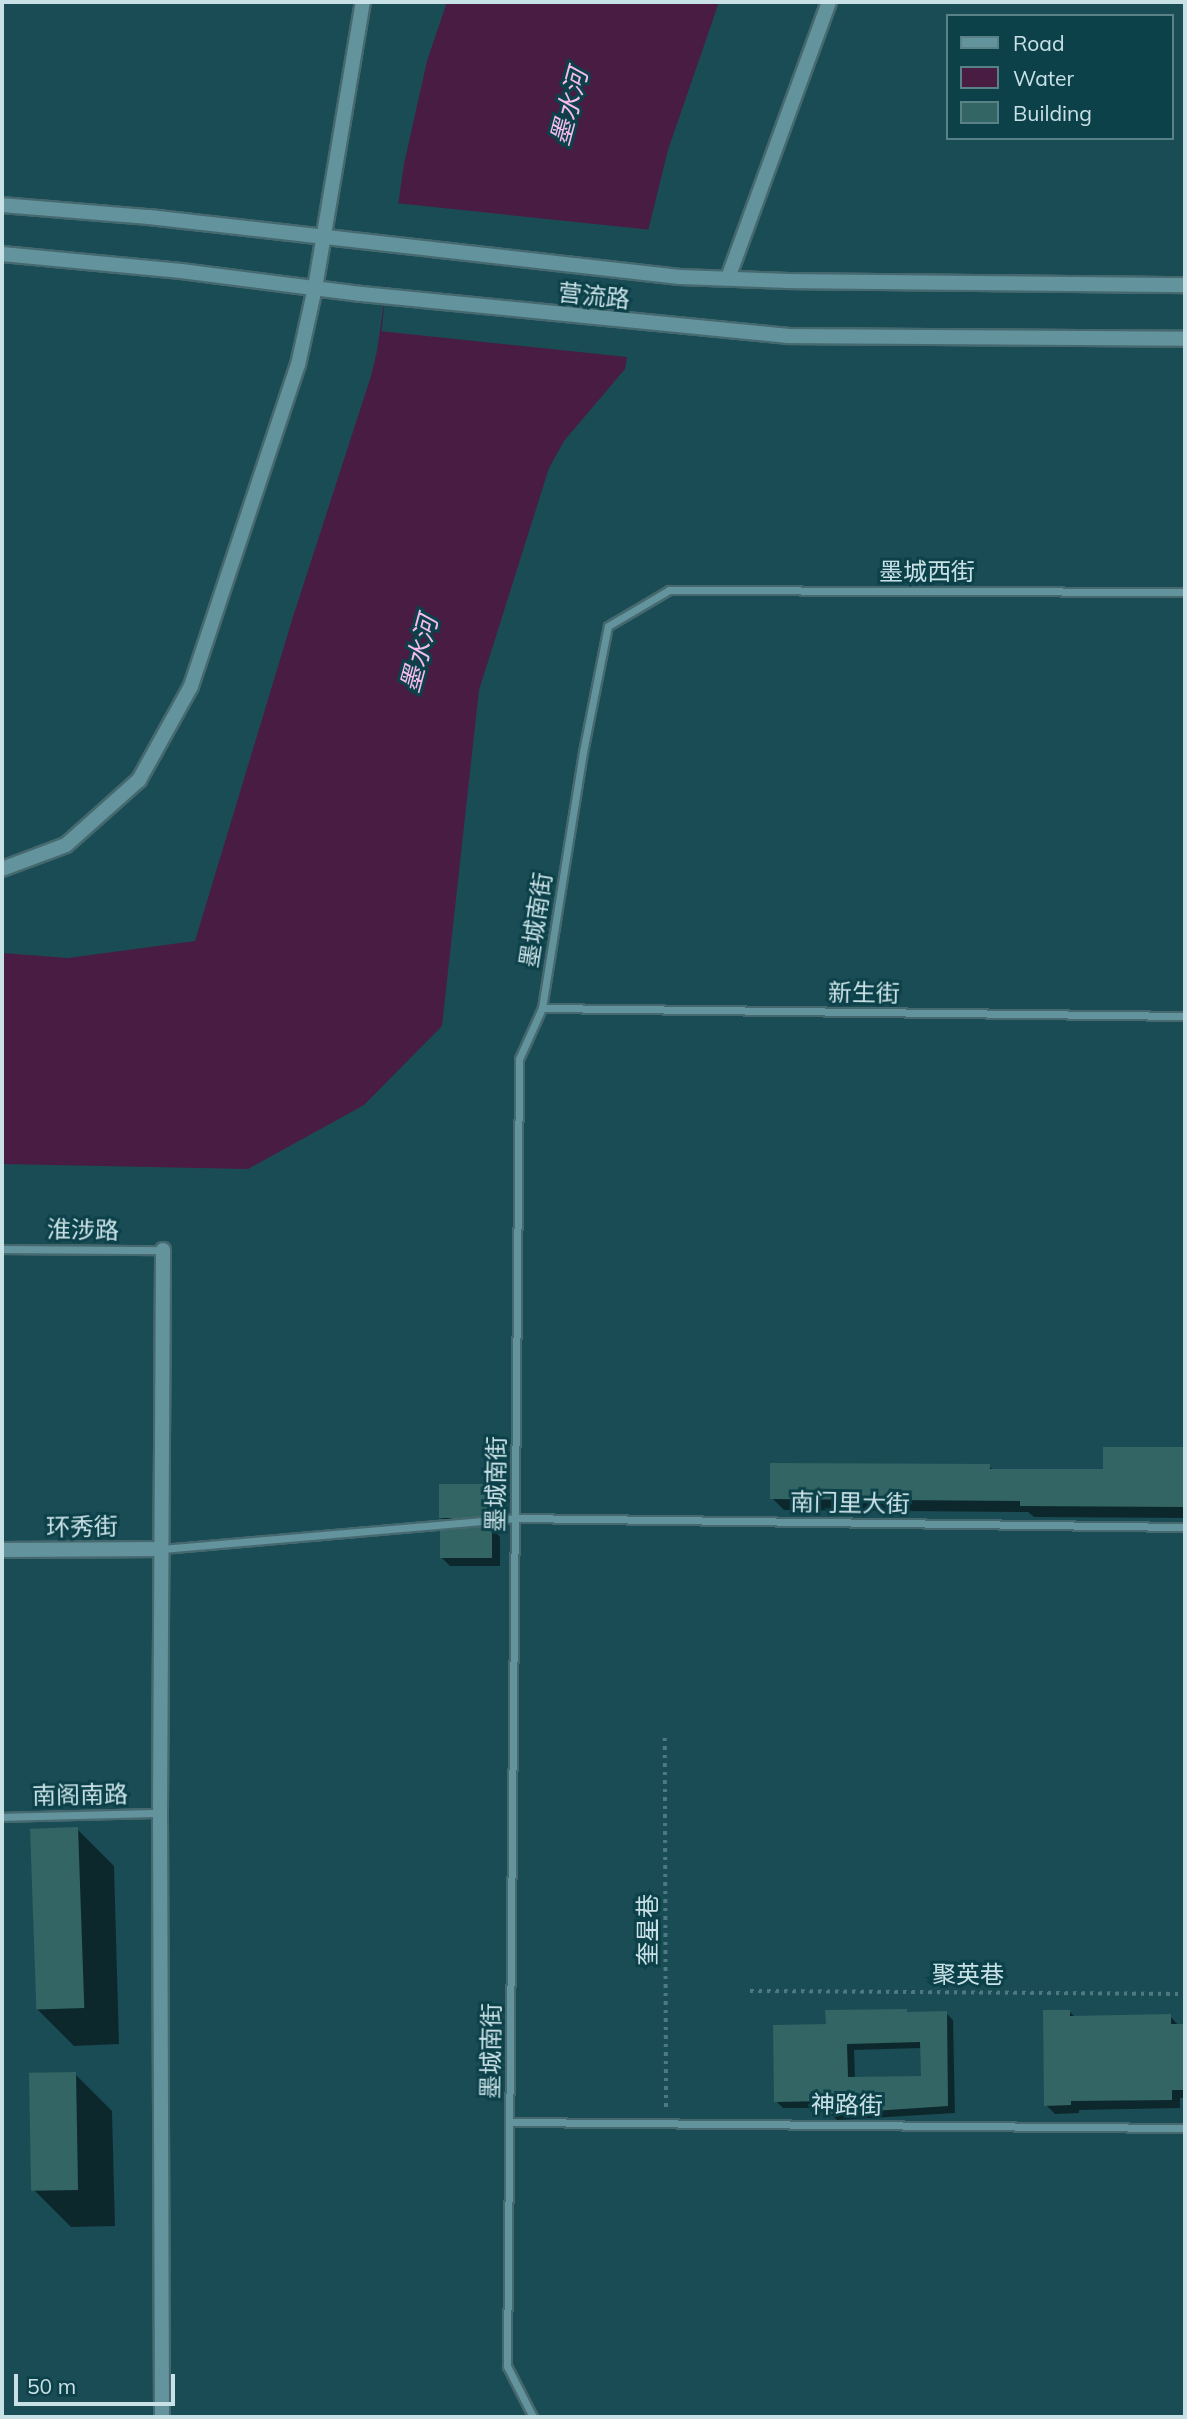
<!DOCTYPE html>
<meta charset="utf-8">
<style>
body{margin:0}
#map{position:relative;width:1187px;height:2419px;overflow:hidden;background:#1a4c55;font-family:Mulish,"Noto Sans SC",sans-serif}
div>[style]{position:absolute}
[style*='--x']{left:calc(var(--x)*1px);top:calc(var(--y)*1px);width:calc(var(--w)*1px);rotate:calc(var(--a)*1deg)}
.water>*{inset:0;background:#491c44}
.pier>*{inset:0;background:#1a4c55;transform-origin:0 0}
.shadow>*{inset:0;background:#0007}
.building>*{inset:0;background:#326563;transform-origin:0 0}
.path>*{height:3.5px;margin-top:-1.75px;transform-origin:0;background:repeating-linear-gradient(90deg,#4e7981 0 3.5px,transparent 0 8.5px)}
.roads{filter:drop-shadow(2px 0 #46696f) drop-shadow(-2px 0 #46696f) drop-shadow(0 2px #46696f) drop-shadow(0 -2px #46696f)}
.street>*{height:7px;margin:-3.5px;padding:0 3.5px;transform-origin:3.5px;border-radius:3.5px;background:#63949e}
.secondary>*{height:14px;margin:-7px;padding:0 7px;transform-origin:7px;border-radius:7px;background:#63949e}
span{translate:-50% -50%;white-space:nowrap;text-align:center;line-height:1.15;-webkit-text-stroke:6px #0d414a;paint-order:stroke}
.street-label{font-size:24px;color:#c8e1e6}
.water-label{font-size:26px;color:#f7bbee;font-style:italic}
.frame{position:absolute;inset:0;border:4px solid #c8e1e6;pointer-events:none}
.legend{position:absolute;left:946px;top:14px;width:228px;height:126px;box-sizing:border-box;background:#0d414a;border:2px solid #588188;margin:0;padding:9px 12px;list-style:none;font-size:21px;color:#c8e1e6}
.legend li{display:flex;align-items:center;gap:14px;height:35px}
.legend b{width:35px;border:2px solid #588188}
.scale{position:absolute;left:14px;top:2374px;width:161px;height:32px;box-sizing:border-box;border:4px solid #c8e1e6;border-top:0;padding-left:9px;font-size:21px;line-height:24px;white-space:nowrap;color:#c8e1e6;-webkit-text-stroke:5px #0d414a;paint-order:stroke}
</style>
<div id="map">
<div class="water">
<div style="clip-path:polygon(447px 2px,719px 2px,668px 150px,649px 227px,625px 369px,564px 441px,549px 468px,479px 690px,442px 1026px,364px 1105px,248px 1169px,2px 1164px,2px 953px,68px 958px,195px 941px,292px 620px,371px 376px,377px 351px,404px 164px,427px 61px)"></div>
</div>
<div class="pier">
<div style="left:395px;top:203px;width:259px;height:129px;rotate:6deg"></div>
</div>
<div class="shadow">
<div style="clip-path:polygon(1105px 1449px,1185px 1449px,1185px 1518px,1034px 1517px,1028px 1512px,784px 1510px,772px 1498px,989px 1466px,993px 1470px,1105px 1471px)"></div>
<div style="clip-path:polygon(491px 1485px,500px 1494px,500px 1522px,450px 1526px,441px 1518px)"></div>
<div style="clip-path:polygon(492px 1528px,500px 1537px,500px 1566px,450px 1566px,441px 1557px)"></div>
<div style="clip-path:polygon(77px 1829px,114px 1866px,119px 2044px,74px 2046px,37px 2009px)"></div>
<div style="clip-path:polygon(1069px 2011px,1075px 2017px,1170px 2016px,1179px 2026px,1185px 2026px,1185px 2098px,1180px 2098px,1180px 2108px,1079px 2110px,1079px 2113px,1055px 2114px,1046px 2105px)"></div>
<div style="clip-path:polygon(evenodd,946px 2013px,953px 2020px,955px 2113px,837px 2120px,830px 2113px,830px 2108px,783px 2108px,776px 2101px,827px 2026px,946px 2013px,922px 2048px,922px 2077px,855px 2079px,854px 2050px,922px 2048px)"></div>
<div style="clip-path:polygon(75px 2074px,112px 2111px,115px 2226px,71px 2227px,34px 2190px)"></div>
</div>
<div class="building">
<div style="clip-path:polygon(1103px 1447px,1185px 1447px,1185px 1507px,1020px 1506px,1020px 1501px,770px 1499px,770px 1463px,990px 1464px,990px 1469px,1103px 1469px)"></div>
<div style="left:439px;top:1484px;width:53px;height:34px"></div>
<div style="clip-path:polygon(492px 1526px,492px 1558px,440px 1558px,440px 1531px)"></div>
<div style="left:78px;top:1827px;width:181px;height:48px;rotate:88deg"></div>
<div style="clip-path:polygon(evenodd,907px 2009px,907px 2012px,947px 2011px,948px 2106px,828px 2114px,828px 2101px,774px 2102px,773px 2025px,826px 2024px,825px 2010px,907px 2009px,920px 2042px,921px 2076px,848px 2077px,847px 2044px,920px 2042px)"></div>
<div style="clip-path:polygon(1043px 2010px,1070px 2010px,1070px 2016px,1171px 2014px,1171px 2024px,1185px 2024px,1185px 2090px,1172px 2090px,1172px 2100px,1071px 2101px,1071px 2105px,1044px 2106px)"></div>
<div style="left:76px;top:2072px;width:118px;height:47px;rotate:89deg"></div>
</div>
<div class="path">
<div style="--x:665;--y:1738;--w:372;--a:89.8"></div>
<div style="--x:750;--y:1991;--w:435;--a:0.4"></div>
</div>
<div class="roads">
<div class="street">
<div style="--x:542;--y:1008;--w:643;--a:0.71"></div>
<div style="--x:2;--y:1249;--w:161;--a:0.4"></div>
<div style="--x:162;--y:1549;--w:354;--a:-5"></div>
<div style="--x:515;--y:1518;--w:670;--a:0.77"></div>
<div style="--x:2;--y:1817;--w:158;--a:-1.5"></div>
<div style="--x:509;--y:2122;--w:676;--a:0.51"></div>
<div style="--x:533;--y:2417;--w:57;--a:-117"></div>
<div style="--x:507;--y:2366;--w:1307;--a:-89.47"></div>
<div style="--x:519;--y:1059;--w:56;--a:-65.7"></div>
<div style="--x:542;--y:1008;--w:259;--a:-80.9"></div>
<div style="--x:583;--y:752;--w:128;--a:-78.8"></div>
<div style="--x:608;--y:626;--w:71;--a:-30.5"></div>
<div style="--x:669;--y:590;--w:516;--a:0.22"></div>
</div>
<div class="secondary">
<div style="--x:2;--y:205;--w:147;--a:4.7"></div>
<div style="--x:149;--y:217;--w:534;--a:6.45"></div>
<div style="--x:680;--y:277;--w:109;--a:2.1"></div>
<div style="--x:789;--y:281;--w:396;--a:0.6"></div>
<div style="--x:2;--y:254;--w:180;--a:5.4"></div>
<div style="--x:181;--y:271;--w:181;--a:7.3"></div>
<div style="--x:361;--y:294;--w:428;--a:5.6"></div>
<div style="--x:787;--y:336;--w:398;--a:0.4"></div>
<div style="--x:728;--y:278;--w:294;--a:-69.9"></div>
<div style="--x:2;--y:869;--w:68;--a:-20.6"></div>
<div style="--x:66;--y:845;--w:98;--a:-41.7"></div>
<div style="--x:139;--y:780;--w:107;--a:-61"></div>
<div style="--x:191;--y:686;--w:338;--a:-71.6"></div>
<div style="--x:298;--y:365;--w:79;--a:-77.6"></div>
<div style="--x:315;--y:288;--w:290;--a:-80.5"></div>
<div style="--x:2;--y:1550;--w:160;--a:-0.4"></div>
<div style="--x:162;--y:2417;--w:604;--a:-90.19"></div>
<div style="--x:160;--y:1813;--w:563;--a:-89.69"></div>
</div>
</div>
<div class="street-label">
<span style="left:594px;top:296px;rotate:6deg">营流路</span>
<span style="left:927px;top:572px">墨城西街</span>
<span style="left:536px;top:920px;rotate:-81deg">墨城南街</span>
<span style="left:864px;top:993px;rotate:1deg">新生街</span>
<span style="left:83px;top:1230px;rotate:1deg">淮涉路</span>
<span style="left:496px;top:1484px;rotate:-89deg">墨城南街</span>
<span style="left:850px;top:1503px;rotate:1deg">南门里大街</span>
<span style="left:82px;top:1527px;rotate:-1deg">环秀街</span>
<span style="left:80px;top:1795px;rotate:-1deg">南阁南路</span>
<span style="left:648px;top:1930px;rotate:-90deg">奎星巷</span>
<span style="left:968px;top:1975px">聚英巷</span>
<span style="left:491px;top:2051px;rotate:-89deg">墨城南街</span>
<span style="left:847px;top:2105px;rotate:1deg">神路街</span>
</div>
<div class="water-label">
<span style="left:569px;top:107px;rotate:-75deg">墨水河</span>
<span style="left:419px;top:654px;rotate:-75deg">墨水河</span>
</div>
<div class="frame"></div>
<ul class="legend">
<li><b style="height:9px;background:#63949e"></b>Road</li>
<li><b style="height:19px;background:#491c44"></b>Water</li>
<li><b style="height:19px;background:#326563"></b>Building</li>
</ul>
<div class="scale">50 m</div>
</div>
